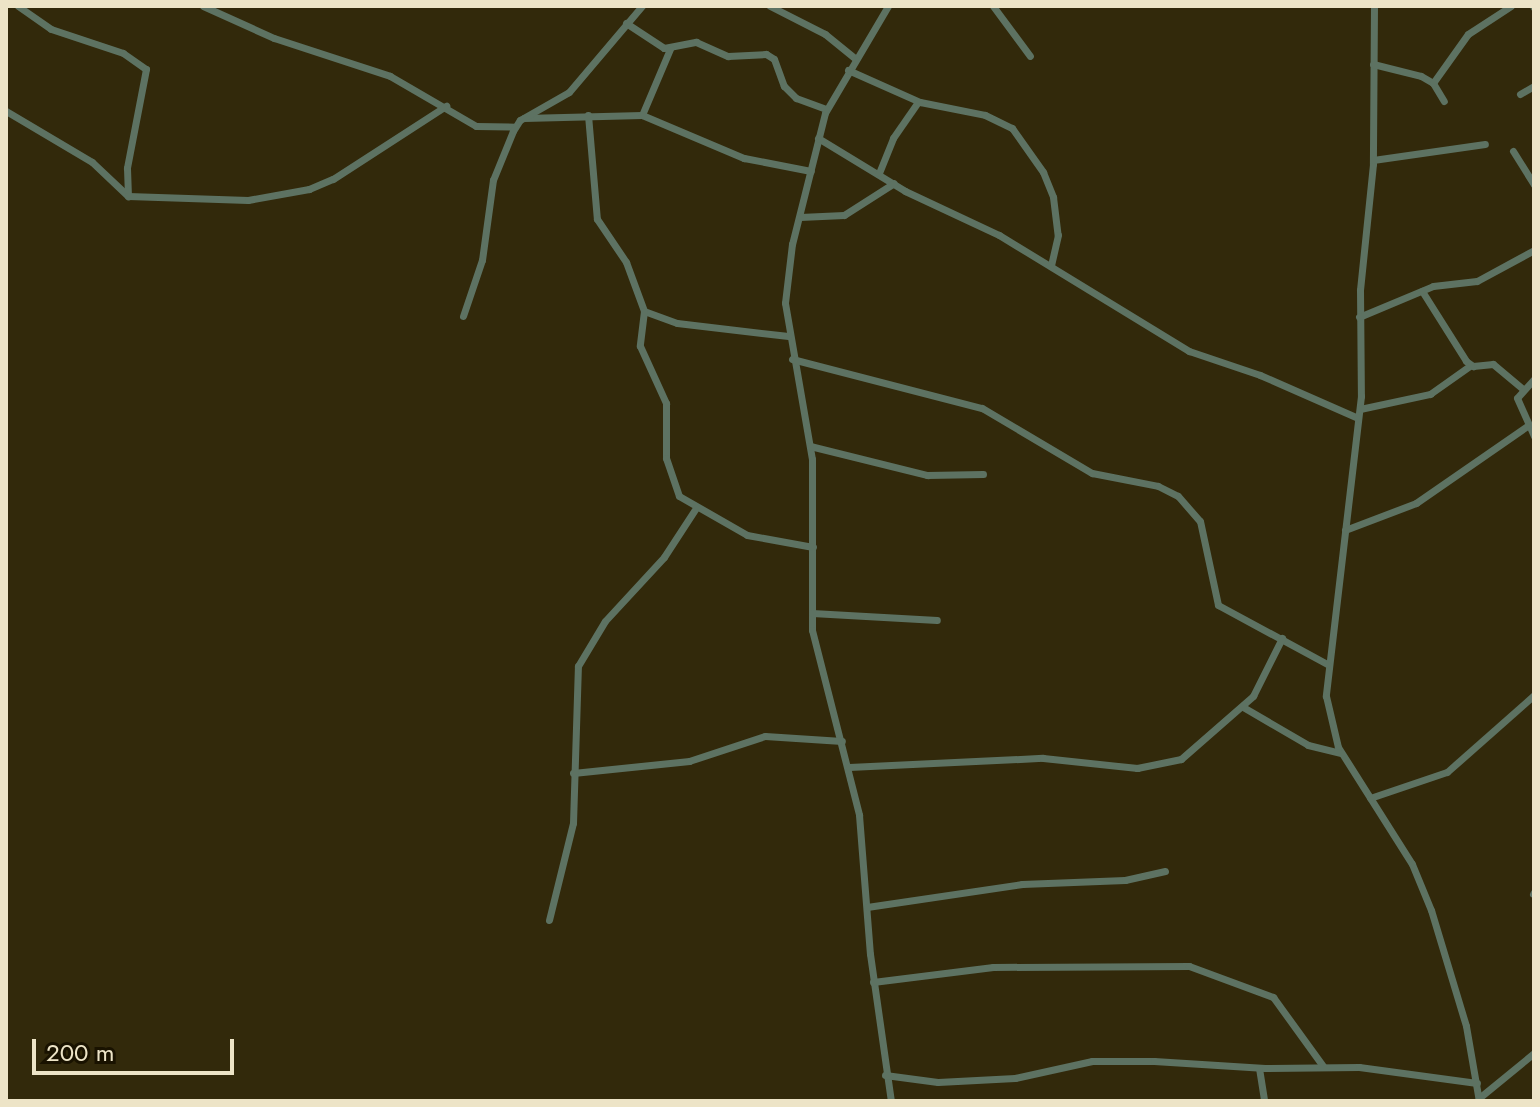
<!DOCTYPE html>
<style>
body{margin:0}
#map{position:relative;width:1540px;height:1107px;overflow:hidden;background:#32290b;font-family:Jost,sans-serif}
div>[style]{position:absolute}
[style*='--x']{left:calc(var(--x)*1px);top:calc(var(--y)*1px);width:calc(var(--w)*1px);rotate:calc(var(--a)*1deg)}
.minor>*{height:7px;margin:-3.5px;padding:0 3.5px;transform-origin:3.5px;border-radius:3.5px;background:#5d7262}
span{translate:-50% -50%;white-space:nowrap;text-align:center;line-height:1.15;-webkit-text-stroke:7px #191200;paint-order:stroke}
.frame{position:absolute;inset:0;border:8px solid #ede4c7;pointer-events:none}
.scale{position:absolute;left:32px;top:1039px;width:202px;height:36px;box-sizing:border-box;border:4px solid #ede4c7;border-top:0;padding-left:10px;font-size:24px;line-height:28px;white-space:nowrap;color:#ede4c7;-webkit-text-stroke:6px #191200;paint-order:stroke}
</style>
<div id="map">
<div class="minor">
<div style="--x:18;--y:6;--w:40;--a:34.9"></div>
<div style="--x:51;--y:29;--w:76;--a:18.4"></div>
<div style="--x:123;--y:53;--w:28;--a:35"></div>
<div style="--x:146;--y:69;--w:101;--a:100.9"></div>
<div style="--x:127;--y:168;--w:27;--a:88"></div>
<div style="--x:203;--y:6;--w:78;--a:24.3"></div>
<div style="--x:274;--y:38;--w:122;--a:18.1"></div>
<div style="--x:390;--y:76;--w:99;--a:30.2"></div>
<div style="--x:476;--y:126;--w:39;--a:1"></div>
<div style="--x:770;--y:6;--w:62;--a:27"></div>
<div style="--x:825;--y:34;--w:38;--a:39"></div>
<div style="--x:888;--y:6;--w:124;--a:120.5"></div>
<div style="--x:825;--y:113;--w:135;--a:104.1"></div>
<div style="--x:792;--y:244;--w:59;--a:96.8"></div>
<div style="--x:785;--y:303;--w:158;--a:80.2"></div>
<div style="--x:812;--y:459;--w:171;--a:90"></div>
<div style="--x:812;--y:630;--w:191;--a:75.7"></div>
<div style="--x:859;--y:815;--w:139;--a:85.5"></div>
<div style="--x:870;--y:954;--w:148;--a:81.9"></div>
<div style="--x:993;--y:6;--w:62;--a:53.5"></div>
<div style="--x:1374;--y:6;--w:158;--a:90.4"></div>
<div style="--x:1373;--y:164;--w:127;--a:95.9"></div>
<div style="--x:1360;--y:290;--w:106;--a:89.5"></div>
<div style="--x:1361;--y:396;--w:302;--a:96.7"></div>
<div style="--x:1326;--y:696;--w:52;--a:76.8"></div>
<div style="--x:1338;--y:747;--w:138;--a:57.7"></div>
<div style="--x:1412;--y:864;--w:50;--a:67.6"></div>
<div style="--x:1431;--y:910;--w:121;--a:73.2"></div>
<div style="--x:1466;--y:1026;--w:76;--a:80.2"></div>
<div style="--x:1533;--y:6;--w:2;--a:63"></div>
<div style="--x:626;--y:23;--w:45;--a:33.3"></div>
<div style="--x:664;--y:48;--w:33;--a:-11"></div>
<div style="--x:696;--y:42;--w:35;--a:24"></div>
<div style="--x:728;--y:56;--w:38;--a:-3"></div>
<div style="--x:766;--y:54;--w:9;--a:32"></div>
<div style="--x:774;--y:59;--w:29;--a:70"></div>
<div style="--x:784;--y:86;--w:17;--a:45"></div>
<div style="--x:796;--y:98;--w:32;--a:20"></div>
<div style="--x:1373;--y:64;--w:49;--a:14"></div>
<div style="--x:1421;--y:76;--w:14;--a:30"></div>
<div style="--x:1433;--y:83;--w:21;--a:59"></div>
<div style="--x:848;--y:70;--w:79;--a:24"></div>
<div style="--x:920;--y:102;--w:66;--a:11.3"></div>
<div style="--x:985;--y:115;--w:30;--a:26"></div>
<div style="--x:1012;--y:128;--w:54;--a:54.8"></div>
<div style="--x:1043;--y:172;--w:27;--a:68"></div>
<div style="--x:1053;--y:197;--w:38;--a:83"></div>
<div style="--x:1058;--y:235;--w:32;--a:103"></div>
<div style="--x:1433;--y:83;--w:60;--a:-54.5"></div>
<div style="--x:1468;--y:34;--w:51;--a:-33.1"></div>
<div style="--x:1520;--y:94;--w:16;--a:-30"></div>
<div style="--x:6;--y:111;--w:100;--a:30.7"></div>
<div style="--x:92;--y:162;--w:50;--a:43.4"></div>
<div style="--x:128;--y:196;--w:120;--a:1.9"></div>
<div style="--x:248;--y:200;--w:62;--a:-10.2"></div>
<div style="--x:309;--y:189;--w:26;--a:-23"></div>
<div style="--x:333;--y:179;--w:135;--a:-32.9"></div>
<div style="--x:588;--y:115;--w:104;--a:85.1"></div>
<div style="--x:597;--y:219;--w:52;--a:56"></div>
<div style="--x:626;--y:262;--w:52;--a:69.8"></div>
<div style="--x:644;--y:311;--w:35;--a:20"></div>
<div style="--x:677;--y:323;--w:112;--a:6.7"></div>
<div style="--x:642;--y:115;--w:72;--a:-67"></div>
<div style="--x:524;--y:118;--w:118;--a:-1.5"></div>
<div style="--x:642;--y:115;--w:111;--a:22.9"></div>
<div style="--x:744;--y:158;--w:68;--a:11"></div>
<div style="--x:818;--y:138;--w:102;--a:31.3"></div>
<div style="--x:905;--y:191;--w:104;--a:25.1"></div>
<div style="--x:999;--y:235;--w:223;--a:31.4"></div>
<div style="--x:1189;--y:351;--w:75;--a:18.7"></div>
<div style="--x:1260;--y:375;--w:107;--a:23.7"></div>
<div style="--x:1513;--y:151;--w:40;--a:58"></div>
<div style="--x:1373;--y:160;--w:113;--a:-8.1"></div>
<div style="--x:879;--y:173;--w:38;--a:-68"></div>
<div style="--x:893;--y:138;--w:44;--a:-55.2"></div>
<div style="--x:800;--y:217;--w:44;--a:-2.6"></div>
<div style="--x:844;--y:215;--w:59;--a:-32.6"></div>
<div style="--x:1422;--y:291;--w:83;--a:57.8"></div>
<div style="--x:1466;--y:361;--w:9;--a:36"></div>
<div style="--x:1473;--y:366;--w:20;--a:-6"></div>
<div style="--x:1493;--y:364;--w:38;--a:40"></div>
<div style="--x:644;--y:311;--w:35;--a:97"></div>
<div style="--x:640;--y:346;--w:63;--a:65.5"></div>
<div style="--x:666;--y:403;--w:55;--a:90"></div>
<div style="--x:666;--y:458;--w:40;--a:71.1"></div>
<div style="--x:679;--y:496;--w:78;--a:29.8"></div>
<div style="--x:747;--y:535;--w:67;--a:10.3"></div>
<div style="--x:463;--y:316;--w:59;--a:-71.3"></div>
<div style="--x:482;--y:260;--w:81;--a:-82.2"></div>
<div style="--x:493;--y:180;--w:53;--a:-67.8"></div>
<div style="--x:513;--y:131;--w:13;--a:-58"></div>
<div style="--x:520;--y:120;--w:56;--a:-29.7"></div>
<div style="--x:569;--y:92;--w:113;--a:-49.7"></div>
<div style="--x:1359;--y:317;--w:80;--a:-22.7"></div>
<div style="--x:1433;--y:286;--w:44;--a:-6.5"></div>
<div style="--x:1477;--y:281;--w:65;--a:-28.5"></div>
<div style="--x:792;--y:359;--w:196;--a:14.5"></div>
<div style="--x:982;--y:408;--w:128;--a:30.6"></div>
<div style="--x:1092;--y:473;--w:67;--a:11.1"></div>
<div style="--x:1158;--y:486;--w:22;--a:27"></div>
<div style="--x:1178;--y:496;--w:33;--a:49"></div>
<div style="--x:1200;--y:521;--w:86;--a:77.9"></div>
<div style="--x:1218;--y:605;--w:124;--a:28.4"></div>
<div style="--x:1534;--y:379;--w:25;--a:132"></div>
<div style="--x:1517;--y:398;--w:42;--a:65.9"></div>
<div style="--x:1360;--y:409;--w:72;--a:-12.1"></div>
<div style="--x:1430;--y:394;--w:50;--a:-35.3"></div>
<div style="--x:810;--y:446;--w:121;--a:13.9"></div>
<div style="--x:927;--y:475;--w:56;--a:-1"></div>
<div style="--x:1345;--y:530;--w:76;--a:-20.8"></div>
<div style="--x:1416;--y:503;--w:135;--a:-34.7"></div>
<div style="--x:812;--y:613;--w:125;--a:3.2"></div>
<div style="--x:1243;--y:707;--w:75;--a:30.3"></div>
<div style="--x:1308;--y:745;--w:34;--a:14"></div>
<div style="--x:849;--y:767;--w:194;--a:-2.7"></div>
<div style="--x:1043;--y:758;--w:95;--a:6.1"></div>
<div style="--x:1137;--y:768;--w:45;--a:-11.6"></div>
<div style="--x:1181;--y:759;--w:96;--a:-41.2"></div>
<div style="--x:1253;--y:696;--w:65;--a:-63.4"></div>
<div style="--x:573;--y:773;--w:117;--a:-5.9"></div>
<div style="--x:689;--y:761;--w:80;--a:-18.2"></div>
<div style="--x:765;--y:736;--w:77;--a:3.7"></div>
<div style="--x:1370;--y:798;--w:81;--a:-18.7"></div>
<div style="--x:1447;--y:772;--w:116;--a:-41.5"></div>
<div style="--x:1533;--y:894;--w:2;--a:-63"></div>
<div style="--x:867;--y:907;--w:157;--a:-8.4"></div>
<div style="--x:1022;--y:884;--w:103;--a:-2.2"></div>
<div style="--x:1125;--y:880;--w:41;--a:-12.7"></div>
<div style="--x:549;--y:920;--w:100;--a:-76.1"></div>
<div style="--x:573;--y:823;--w:157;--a:-88.2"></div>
<div style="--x:578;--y:666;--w:52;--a:-59"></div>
<div style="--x:605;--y:621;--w:87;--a:-47.3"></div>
<div style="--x:664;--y:557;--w:59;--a:-56.9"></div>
<div style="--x:873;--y:982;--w:121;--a:-7.1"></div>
<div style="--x:993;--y:967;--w:196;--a:-0.3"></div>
<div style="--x:1189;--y:966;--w:90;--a:20.3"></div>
<div style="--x:1273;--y:997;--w:85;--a:54.1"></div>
<div style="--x:1259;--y:1068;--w:33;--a:81"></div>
<div style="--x:885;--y:1075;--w:53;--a:7.5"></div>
<div style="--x:938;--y:1082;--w:77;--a:-3"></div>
<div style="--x:1015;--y:1078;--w:79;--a:-12.4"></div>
<div style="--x:1092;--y:1061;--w:62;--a:0"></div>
<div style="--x:1154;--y:1061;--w:111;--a:3.6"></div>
<div style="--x:1265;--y:1068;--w:94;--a:-0.6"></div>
<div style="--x:1359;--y:1067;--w:119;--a:7.7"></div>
<div style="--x:1479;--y:1098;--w:71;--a:-39.3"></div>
</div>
<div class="frame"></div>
<div class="scale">200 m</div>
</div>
